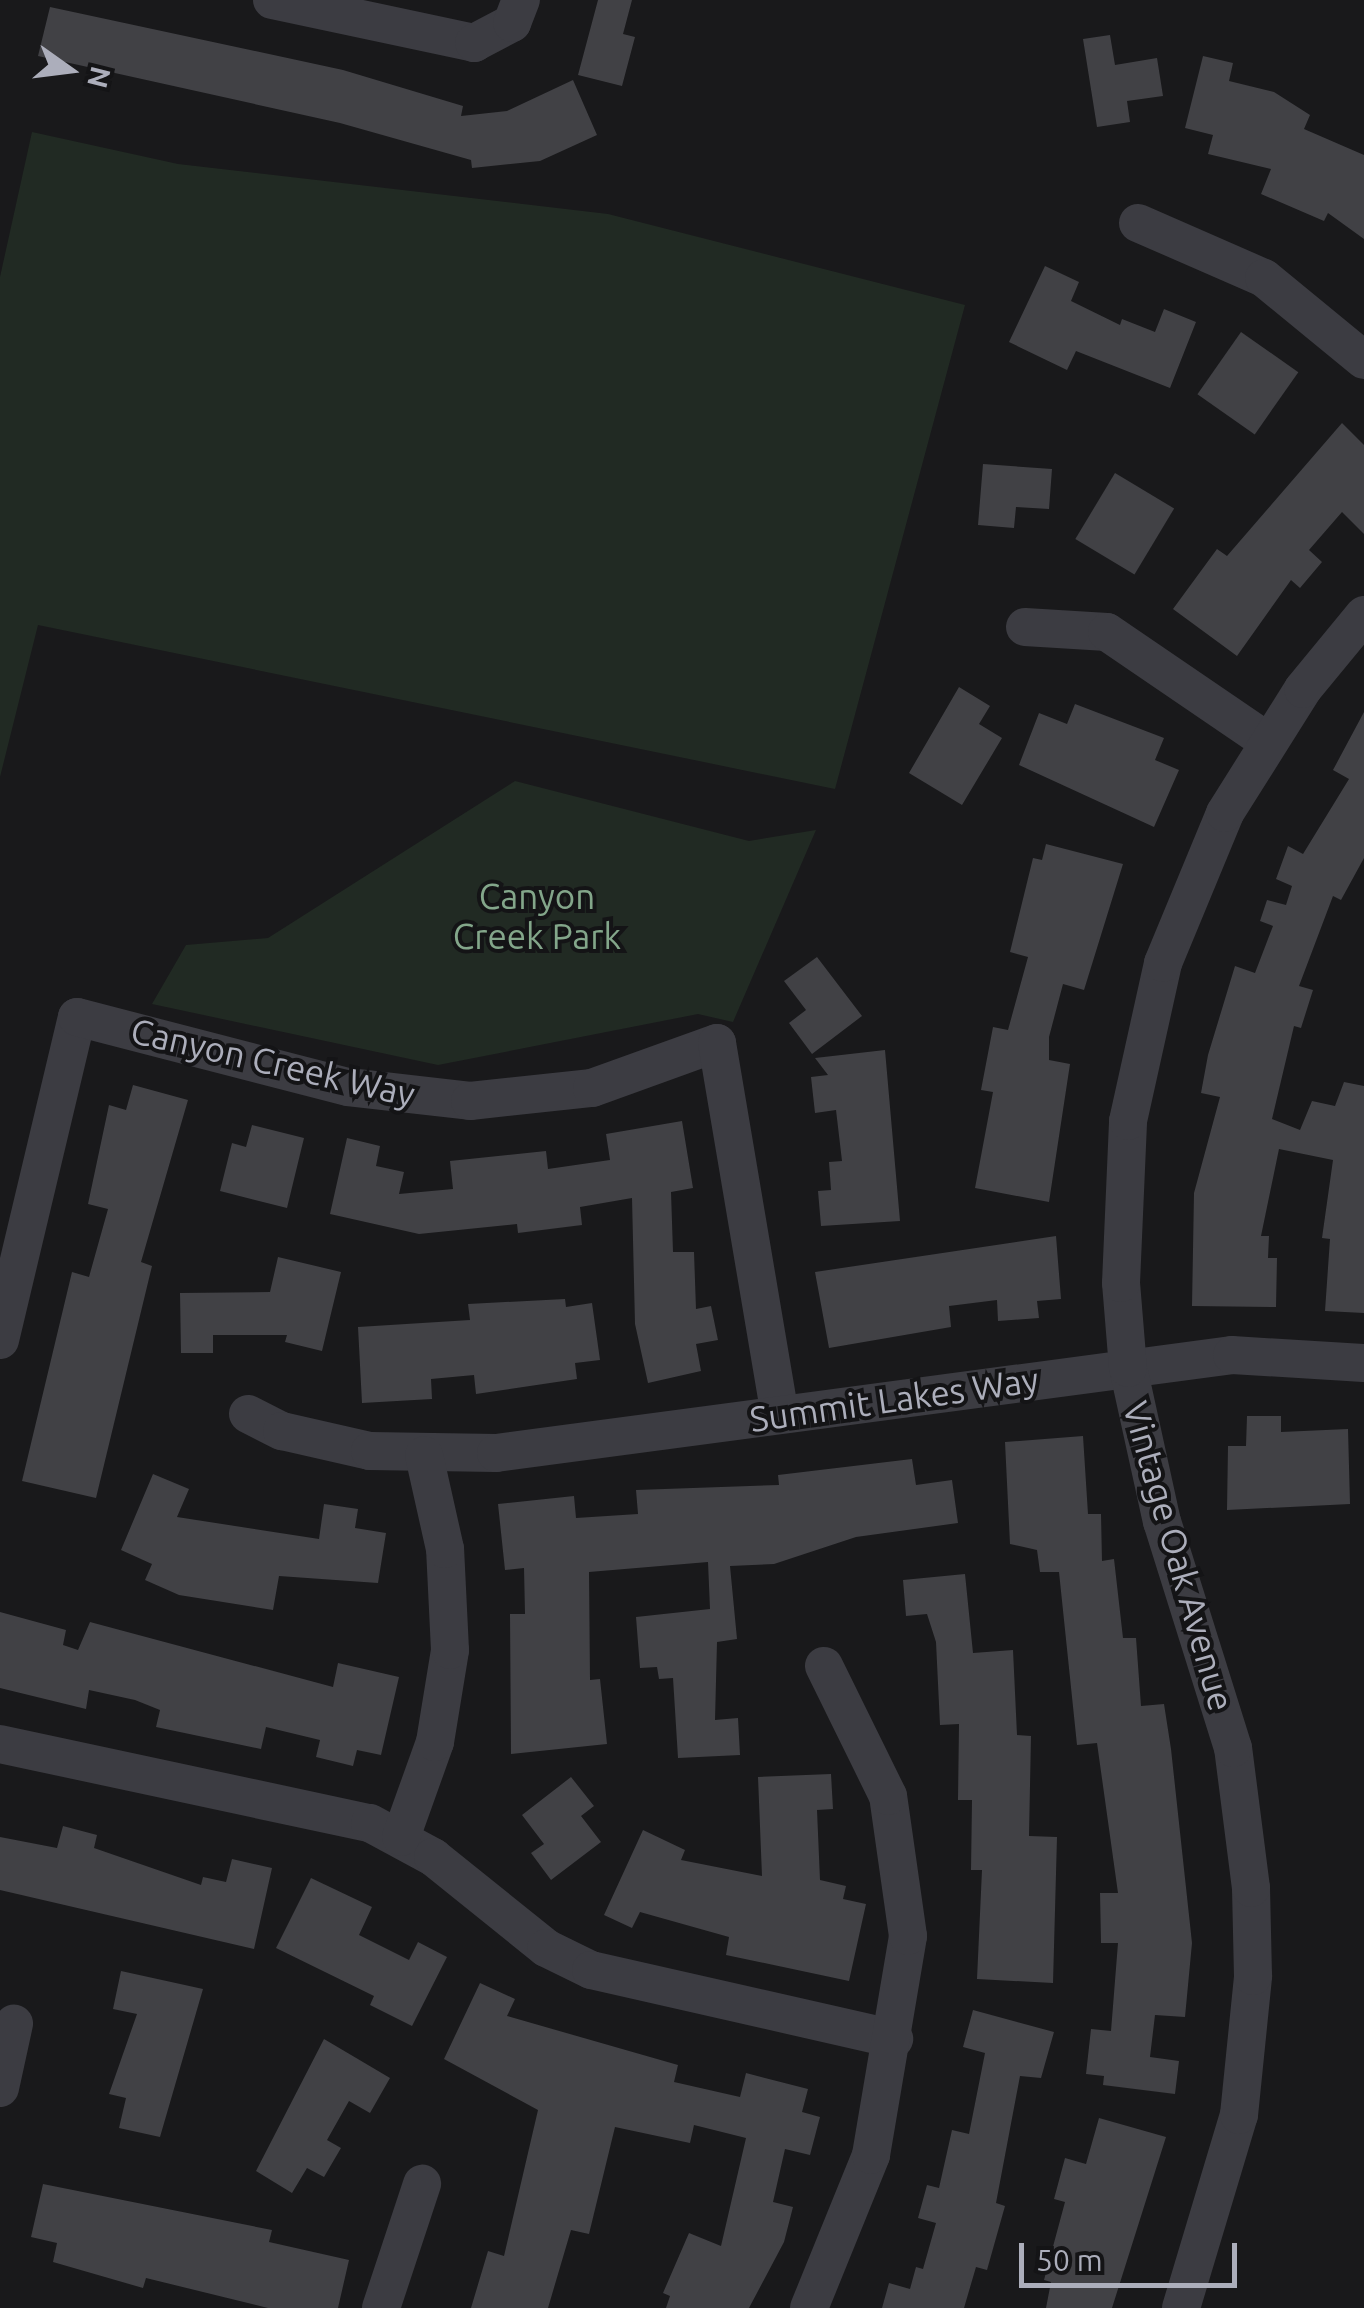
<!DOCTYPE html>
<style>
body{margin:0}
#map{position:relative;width:1364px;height:2308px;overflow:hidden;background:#19191b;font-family:Ubuntu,sans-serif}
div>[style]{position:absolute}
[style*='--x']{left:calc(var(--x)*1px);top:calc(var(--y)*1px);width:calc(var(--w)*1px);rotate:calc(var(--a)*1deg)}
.green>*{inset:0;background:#212a23}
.building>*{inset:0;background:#414145;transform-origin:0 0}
.minor>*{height:38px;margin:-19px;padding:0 19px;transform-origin:19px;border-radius:19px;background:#3c3c42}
span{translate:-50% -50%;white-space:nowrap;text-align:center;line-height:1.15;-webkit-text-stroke:8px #141416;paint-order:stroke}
.park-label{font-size:35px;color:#83a68a}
.street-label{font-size:35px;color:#acaebb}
.north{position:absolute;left:20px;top:20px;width:100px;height:100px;-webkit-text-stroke:8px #141416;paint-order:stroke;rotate:104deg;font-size:28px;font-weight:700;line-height:40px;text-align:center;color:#acaebb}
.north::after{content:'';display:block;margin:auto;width:35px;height:45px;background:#acaebb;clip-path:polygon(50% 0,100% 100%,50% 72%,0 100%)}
.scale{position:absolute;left:1019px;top:2243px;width:218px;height:45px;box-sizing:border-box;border:5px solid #acaebb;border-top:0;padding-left:12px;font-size:30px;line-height:35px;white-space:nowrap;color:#acaebb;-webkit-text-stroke:8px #141416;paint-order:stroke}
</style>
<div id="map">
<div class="green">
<div style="clip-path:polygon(32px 132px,178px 164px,608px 214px,965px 305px,835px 789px,38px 625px,0 777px,0 277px)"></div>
<div style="clip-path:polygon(515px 781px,749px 841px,816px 830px,733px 1022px,698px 1014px,438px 1065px,152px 1004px,186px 945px,268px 938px)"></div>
</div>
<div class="building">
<div style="clip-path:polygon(598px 0,632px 0,623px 34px,635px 37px,622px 86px,578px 75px)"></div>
<div style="clip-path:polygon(50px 7px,343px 70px,463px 106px,461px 116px,507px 111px,573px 80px,597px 135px,540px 161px,472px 168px,471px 160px,340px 123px,38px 56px)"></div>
<div style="clip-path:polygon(1110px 35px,1115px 65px,1157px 58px,1163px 96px,1127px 101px,1130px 122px,1097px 127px,1083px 39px)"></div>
<div style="clip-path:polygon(1203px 56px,1233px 63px,1229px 81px,1274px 92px,1310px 115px,1304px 129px,1364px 155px,1364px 239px,1328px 213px,1324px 221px,1261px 194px,1271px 169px,1208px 154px,1213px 135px,1185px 128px)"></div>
<div style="clip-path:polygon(1045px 266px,1079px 282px,1071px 301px,1120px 325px,1122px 319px,1155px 332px,1164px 309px,1196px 322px,1170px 388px,1076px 351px,1067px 370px,1009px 342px)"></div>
<div style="left:1241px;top:332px;width:70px;height:76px;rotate:35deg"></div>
<div style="clip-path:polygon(1342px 423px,1364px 445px,1364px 534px,1342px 512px,1309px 550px,1322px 562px,1300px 588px,1291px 580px,1237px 656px,1173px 609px,1217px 549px,1227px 556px)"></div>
<div style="clip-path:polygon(983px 464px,1052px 469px,1049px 509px,1016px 507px,1014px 528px,978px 525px)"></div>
<div style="left:1115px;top:473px;width:69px;height:77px;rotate:31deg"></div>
<div style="clip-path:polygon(959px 687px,990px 706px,979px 724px,1002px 738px,962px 805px,909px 773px)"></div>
<div style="clip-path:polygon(1075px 704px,1164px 738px,1155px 760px,1179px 770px,1154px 827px,1019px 765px,1039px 713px,1067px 724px)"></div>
<div style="clip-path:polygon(1364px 712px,1364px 858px,1341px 900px,1333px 896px,1299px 986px,1313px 990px,1301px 1028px,1294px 1026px,1272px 1119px,1300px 1130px,1312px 1101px,1335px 1106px,1344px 1082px,1364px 1086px,1364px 1313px,1325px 1311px,1330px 1239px,1322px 1238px,1333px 1160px,1279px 1149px,1261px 1236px,1269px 1236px,1268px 1258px,1277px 1258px,1276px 1307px,1192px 1306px,1194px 1193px,1220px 1097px,1201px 1093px,1208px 1055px,1235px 966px,1255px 973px,1273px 926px,1260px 921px,1267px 900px,1286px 905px,1292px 886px,1276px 879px,1288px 846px,1303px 854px,1349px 779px,1333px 770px)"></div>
<div style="clip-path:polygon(1046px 844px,1123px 864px,1084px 990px,1063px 984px,1049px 1037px,1049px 1060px,1070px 1064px,1049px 1202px,975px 1188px,993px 1092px,981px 1090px,993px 1027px,1008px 1030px,1028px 957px,1010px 952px,1033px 858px,1042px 860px)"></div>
<div style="clip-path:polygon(817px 957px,862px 1016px,812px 1054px,789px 1023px,806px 1010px,784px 981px)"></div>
<div style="clip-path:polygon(885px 1050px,900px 1221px,821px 1226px,818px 1191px,831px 1190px,829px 1162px,842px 1161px,836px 1110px,815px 1113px,811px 1077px,828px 1075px,815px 1058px)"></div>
<div style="clip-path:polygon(133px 1085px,188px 1100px,141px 1262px,152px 1266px,96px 1498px,22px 1481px,72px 1272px,89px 1277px,108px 1209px,88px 1204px,109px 1105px,126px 1110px)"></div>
<div style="clip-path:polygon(682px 1121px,693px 1188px,671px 1192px,673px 1252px,694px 1252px,696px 1309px,711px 1306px,718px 1340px,696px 1344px,701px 1371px,648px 1383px,635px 1324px,632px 1198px,580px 1207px,582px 1225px,518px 1233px,517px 1224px,419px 1234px,330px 1214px,347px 1138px,380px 1146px,376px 1166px,404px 1172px,399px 1194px,453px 1189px,450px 1161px,546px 1151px,548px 1169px,610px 1160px,606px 1134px)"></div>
<div style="clip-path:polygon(252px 1125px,304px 1138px,287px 1208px,220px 1191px,232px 1143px,246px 1147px)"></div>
<div style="clip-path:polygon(1056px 1236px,1061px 1299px,1037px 1301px,1039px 1318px,998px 1321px,997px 1300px,949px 1306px,951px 1327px,829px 1348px,815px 1272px)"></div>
<div style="clip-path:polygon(278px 1257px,341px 1272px,322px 1351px,285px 1342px,287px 1335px,213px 1335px,213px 1353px,181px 1353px,180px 1293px,270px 1292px)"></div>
<div style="clip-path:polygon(565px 1299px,566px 1307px,592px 1303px,600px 1360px,575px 1363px,577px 1379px,476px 1394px,474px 1375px,431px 1379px,432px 1399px,362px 1403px,358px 1327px,470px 1320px,468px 1304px)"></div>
<div style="clip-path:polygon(1247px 1416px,1281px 1416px,1281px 1432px,1348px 1429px,1350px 1504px,1227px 1510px,1228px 1446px,1246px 1446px)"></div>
<div style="clip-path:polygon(1083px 1436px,1088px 1514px,1101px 1514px,1102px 1561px,1114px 1559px,1123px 1638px,1136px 1638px,1141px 1706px,1164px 1704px,1171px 1749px,1192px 1943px,1185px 2017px,1155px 2015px,1150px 2057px,1179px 2061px,1175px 2094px,1103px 2085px,1104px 2076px,1086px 2074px,1091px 2029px,1111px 2031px,1118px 1943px,1101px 1943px,1100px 1893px,1118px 1893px,1097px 1743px,1077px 1745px,1059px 1572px,1040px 1572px,1037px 1550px,1010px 1544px,1005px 1442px)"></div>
<div style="clip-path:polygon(912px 1459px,916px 1485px,952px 1480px,958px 1523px,856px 1537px,774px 1564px,730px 1566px,737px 1639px,717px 1642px,715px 1720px,738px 1718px,740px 1755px,678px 1758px,673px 1678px,659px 1679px,657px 1667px,640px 1668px,636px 1617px,710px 1609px,708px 1562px,589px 1572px,590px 1680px,600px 1679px,607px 1744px,511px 1754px,510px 1614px,525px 1614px,524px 1568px,505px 1570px,498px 1504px,574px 1496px,576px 1518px,638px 1514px,636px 1490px,779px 1485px,778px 1475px)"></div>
<div style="clip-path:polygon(153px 1474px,189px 1489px,177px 1517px,319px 1539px,324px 1504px,358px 1509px,355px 1528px,386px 1533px,378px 1583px,279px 1576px,273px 1610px,179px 1595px,145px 1580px,152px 1564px,121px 1550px)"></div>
<div style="clip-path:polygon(965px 1574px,973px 1653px,1013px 1650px,1017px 1735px,1031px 1736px,1029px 1836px,1057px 1837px,1053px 1983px,977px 1979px,982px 1870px,971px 1870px,972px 1800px,958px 1800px,959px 1724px,940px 1725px,936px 1642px,927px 1614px,906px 1616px,903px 1580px)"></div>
<div style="clip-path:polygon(0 1612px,66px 1630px,63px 1645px,78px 1650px,90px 1622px,333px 1687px,338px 1663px,399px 1677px,381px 1755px,357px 1750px,353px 1766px,316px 1757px,320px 1740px,266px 1727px,261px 1749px,156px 1727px,160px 1710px,135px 1700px,89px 1690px,86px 1709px,0 1688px)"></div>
<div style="clip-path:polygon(831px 1774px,833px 1809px,817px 1810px,820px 1880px,846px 1886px,843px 1899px,866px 1904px,849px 1981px,726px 1955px,729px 1937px,640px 1912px,632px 1928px,604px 1915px,643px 1830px,685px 1850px,681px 1860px,762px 1876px,758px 1777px)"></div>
<div style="clip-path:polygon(571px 1777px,594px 1806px,581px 1816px,601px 1842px,551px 1880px,531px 1853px,544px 1844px,522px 1815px)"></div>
<div style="clip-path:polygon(63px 1826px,97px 1835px,94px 1848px,201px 1885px,203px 1877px,226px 1882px,232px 1859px,272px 1868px,254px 1949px,0 1890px,0 1837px,57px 1848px)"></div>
<div style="clip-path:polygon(311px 1878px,372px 1907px,359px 1935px,409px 1960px,418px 1942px,447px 1957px,412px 2026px,370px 2005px,374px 1996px,276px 1948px)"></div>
<div style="clip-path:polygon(121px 1971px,203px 1989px,160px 2137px,119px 2128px,126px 2098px,109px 2094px,137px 2014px,113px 2009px)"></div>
<div style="clip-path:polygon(480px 1983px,515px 1999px,507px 2016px,678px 2065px,674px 2082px,740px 2097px,746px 2073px,808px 2089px,802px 2112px,820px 2117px,810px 2155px,785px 2149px,773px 2202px,793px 2207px,784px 2242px,749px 2308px,666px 2308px,670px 2296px,663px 2293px,689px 2233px,721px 2246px,746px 2138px,694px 2125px,690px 2143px,615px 2127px,589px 2234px,571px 2230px,548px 2308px,471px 2308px,488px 2251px,504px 2256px,538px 2110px,444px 2059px)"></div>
<div style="clip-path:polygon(973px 2010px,1054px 2032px,1041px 2078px,1020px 2076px,996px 2203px,1005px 2206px,987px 2270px,976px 2267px,964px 2308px,882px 2308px,889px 2283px,910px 2289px,916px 2267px,923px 2269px,936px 2223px,918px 2218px,927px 2185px,939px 2188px,952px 2130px,969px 2134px,985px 2053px,963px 2047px)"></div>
<div style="clip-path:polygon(324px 2039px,390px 2078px,370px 2113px,349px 2101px,327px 2140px,341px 2148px,324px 2177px,307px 2168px,292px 2193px,256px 2171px)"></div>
<div style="clip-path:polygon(1099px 2118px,1166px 2137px,1112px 2308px,1046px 2308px,1051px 2282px,1044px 2280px,1065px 2202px,1054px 2199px,1065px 2158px,1086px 2164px)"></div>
<div style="clip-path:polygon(43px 2184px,272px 2230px,269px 2242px,349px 2260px,338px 2308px,268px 2308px,146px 2278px,143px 2288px,53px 2262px,57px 2243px,31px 2237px)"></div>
</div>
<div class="minor">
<div style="--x:272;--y:0;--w:207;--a:12"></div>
<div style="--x:474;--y:43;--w:43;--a:-27.8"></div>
<div style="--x:512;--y:23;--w:25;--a:-69"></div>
<div style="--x:1138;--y:223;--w:137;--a:23.6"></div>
<div style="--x:1264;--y:278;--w:129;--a:39.4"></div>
<div style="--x:1025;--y:627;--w:82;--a:3.5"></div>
<div style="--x:1107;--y:632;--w:194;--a:34.3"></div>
<div style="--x:0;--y:1340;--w:332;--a:-76.6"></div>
<div style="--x:77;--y:1017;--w:280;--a:14.5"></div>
<div style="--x:348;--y:1087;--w:123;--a:6.5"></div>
<div style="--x:470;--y:1101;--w:123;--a:-6.1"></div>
<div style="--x:592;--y:1088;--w:133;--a:-19.8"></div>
<div style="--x:717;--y:1043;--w:376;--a:80.4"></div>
<div style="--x:248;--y:1414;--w:38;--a:27"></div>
<div style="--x:282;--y:1431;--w:90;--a:12.8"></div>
<div style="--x:370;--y:1451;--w:126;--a:0.9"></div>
<div style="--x:496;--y:1453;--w:742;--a:-7.58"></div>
<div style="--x:1232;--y:1355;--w:132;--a:3.5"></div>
<div style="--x:0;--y:1744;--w:378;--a:12.1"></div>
<div style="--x:370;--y:1823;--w:72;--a:28.4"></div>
<div style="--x:433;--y:1857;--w:145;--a:38.8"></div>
<div style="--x:546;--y:1948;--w:50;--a:26.1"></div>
<div style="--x:591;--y:1970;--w:311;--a:12.8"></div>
<div style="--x:401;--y:1837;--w:101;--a:-70.3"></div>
<div style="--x:435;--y:1742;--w:93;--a:-80.7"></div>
<div style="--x:450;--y:1650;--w:101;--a:-92.8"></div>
<div style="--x:445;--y:1549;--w:96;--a:-102.6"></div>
<div style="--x:0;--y:2088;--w:66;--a:-77.7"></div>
<div style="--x:381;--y:2308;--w:131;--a:-71.7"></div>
<div style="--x:809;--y:2308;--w:165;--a:-67.9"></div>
<div style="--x:871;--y:2155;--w:222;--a:-80.4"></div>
<div style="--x:908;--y:1936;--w:141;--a:-98.1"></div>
<div style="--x:888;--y:1796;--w:145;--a:-116.2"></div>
<div style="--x:1181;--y:2308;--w:202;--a:-73.3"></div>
<div style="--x:1239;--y:2115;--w:140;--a:-84.2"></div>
<div style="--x:1253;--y:1976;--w:88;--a:-91.3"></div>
<div style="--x:1251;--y:1888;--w:141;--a:-97.3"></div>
<div style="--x:1233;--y:1748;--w:237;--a:-107.4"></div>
<div style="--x:1162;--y:1522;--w:158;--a:-102.4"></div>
<div style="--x:1128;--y:1368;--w:85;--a:-94.7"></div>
<div style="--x:1121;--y:1283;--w:162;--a:-87.5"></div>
<div style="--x:1128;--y:1121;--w:162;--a:-77.5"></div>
<div style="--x:1163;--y:963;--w:162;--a:-67.5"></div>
<div style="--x:1225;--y:813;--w:146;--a:-57.8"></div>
<div style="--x:1303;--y:689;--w:96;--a:-50.5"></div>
</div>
<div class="park-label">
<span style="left:537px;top:916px">Canyon<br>Creek Park</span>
</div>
<div class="street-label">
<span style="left:273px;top:1062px;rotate:13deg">Canyon Creek Way</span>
<span style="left:894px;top:1399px;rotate:-8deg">Summit Lakes Way</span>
<span style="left:1179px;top:1556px;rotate:74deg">Vintage Oak Avenue</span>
</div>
<div class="north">N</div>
<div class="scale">50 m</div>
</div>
